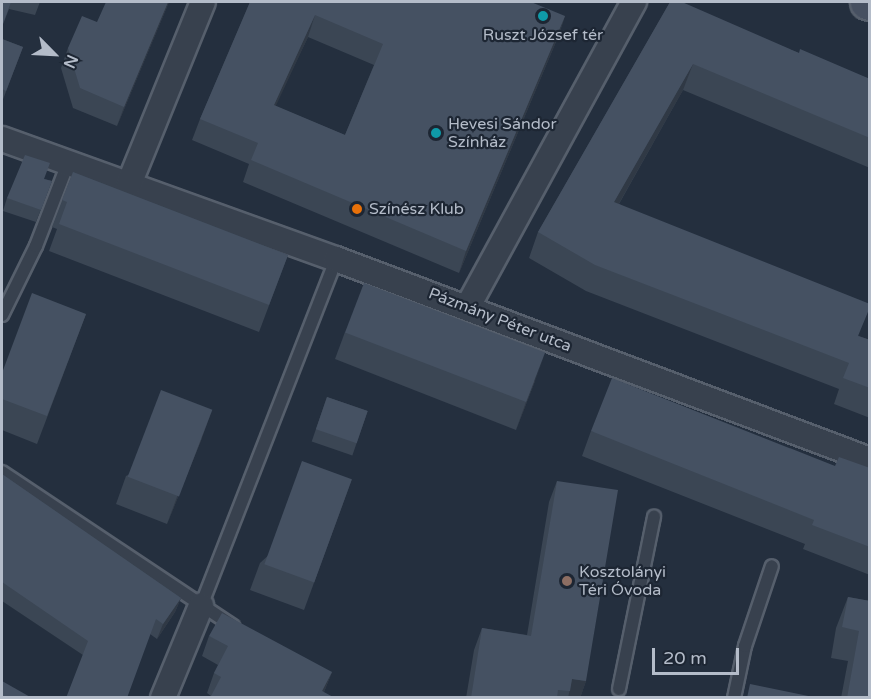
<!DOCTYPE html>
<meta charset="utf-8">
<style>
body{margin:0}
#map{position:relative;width:871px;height:699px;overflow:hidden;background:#242f3e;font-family:"Varela Round",sans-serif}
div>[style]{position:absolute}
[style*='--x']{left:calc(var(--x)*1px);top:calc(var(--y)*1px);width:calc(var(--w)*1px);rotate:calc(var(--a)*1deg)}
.roads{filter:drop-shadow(2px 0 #565f6c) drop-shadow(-2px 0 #565f6c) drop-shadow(0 2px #565f6c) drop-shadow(0 -2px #565f6c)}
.lane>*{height:12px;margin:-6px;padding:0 6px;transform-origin:6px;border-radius:6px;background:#38414e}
.street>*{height:24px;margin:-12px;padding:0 12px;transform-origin:12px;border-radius:12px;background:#38414e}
.secondary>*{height:33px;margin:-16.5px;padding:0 16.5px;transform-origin:16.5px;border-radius:16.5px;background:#465061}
.wall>*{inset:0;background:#3b4654;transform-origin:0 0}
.shaded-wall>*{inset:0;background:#303945}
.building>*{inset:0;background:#455162;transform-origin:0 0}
.dots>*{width:16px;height:16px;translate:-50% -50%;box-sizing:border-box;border:3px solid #1d2633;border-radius:50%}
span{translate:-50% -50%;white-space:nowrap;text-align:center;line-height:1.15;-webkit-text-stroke:4.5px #1d2633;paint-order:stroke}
.poi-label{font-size:16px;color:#b4bcc9}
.left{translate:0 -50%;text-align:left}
.street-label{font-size:16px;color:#b4bcc9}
.frame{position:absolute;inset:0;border:3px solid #b4bcc9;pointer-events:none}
.north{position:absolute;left:24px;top:24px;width:60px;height:60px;-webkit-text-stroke:4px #1d2633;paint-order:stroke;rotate:114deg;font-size:16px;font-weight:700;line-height:24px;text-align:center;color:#b4bcc9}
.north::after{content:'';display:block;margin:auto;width:21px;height:27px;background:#b4bcc9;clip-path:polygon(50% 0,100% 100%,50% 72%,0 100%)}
.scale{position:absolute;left:652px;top:648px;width:87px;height:27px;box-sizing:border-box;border:3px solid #b4bcc9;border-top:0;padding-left:8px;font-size:18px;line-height:21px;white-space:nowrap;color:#b4bcc9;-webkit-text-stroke:4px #1d2633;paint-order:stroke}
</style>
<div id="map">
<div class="roads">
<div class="lane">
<div style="--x:2;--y:315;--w:77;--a:-63.8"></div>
<div style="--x:36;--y:246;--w:89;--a:-68.9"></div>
<div style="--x:2;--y:472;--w:278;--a:33.7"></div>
<div style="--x:201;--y:606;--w:372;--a:-68.7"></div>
<div style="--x:619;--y:689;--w:176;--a:-78.5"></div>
<div style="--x:734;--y:698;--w:53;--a:-78.1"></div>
<div style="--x:745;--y:646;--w:84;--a:-71.4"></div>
</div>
<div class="street">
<div style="--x:2;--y:139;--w:355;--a:19.8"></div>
<div style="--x:336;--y:259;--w:571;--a:20.63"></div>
<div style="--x:129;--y:184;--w:196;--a:-67.9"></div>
<div style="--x:467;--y:308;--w:349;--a:-61.4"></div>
<div style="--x:163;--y:698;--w:100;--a:-67.6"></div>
</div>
<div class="secondary">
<div style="--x:867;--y:2;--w:3;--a:18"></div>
</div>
</div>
<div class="wall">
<div style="clip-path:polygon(2px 2px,40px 2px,35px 15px,9px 9px,2px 27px)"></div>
<div style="clip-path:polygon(169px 2px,117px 126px,73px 108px,61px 68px,68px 48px,97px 22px)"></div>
<div style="clip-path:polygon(evenodd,250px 2px,565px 16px,558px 37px,459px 273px,243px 182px,249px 164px,192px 140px,200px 119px,250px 2px,308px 37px,374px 65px,345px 135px,275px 106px,308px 37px)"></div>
<div style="clip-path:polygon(670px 2px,799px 53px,870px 79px,870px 168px,683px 90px,619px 204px,859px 336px,870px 340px,870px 418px,834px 404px,839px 389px,586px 291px,529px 258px,538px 232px)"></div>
<div style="clip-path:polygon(2px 39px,23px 47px,2px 102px)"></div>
<div style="clip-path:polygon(73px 172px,288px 255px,259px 332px,49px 251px,57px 229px,52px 227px)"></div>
<div style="clip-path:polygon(44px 179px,52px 181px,36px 222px,3px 211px,7px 198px)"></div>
<div style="clip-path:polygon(86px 314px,37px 444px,2px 430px,2px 373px)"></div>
<div style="clip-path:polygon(345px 332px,535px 381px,516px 430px,335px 359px)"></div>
<div style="left:327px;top:397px;width:43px;height:47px;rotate:19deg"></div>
<div style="clip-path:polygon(591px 431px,835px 466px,870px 468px,870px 575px,803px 549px,805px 544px,582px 456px)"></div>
<div style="clip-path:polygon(202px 438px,167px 524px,116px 504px,126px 476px)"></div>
<div style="clip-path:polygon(2px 474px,181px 598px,175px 612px,157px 639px,150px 634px,83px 655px,2px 601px)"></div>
<div style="clip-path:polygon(352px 479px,304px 610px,250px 590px,260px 563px)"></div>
<div style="clip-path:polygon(557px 481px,586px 681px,580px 698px,466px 698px,474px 650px,482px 628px,527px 635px,549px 502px)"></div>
<div style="clip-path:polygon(848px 597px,870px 601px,870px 698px,841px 698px,848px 661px,831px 658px,836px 628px)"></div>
<div style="clip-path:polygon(209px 636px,332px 672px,324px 692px,211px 696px,207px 693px,214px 673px,218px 665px,202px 656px)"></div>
</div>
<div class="shaded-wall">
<div style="clip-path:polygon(168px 2px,169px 2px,117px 126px,124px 107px)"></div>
<div style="clip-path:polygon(315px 15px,308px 37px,266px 127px,274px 105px)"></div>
<div style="clip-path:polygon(565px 16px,558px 37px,459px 273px,466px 251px)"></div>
<div style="clip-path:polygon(693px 64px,683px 90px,605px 228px,614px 202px)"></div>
<div style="clip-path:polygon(545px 354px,535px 381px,516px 430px,526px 402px)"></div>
<div style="clip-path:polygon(212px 410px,202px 438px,167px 524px,177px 497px)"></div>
<div style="clip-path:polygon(181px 598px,175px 612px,157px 639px,163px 624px)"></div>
<div style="clip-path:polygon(332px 672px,324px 692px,322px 691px)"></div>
<div style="clip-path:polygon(572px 679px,586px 681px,580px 698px,568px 698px)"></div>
</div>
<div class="building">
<div style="clip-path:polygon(2px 2px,11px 2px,2px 26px)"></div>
<div style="clip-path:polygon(106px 2px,168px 2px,124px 107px,80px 88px,68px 48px,82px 16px,97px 22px)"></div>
<div style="clip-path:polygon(evenodd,250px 2px,531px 2px,565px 16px,466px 251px,251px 160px,258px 143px,200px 119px,250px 2px,315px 15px,383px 44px,345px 135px,274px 105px,315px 15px)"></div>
<div style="clip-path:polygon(670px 2px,682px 2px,799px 53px,800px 49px,870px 79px,870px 138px,693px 64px,614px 202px,870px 304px,870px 307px,858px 336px,870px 340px,870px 388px,843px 378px,849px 363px,595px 265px,538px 232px)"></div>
<div style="clip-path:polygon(2px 39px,23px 47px,6px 91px,2px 89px)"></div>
<div style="clip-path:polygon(25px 155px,50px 163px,44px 179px,52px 181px,41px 210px,7px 198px)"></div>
<div style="clip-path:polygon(73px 172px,288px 255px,269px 305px,59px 224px,67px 202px,62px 200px)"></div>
<div style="left:364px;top:283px;width:194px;height:53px;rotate:21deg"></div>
<div style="clip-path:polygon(32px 293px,86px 314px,47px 416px,2px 399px,2px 373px)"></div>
<div style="clip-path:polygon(612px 378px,835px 466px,839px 457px,870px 468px,870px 547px,812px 525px,814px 520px,591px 431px)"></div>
<div style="left:161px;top:390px;width:55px;height:93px;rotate:21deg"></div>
<div style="left:327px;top:397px;width:43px;height:34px;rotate:19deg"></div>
<div style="left:302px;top:461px;width:53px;height:110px;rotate:20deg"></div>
<div style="clip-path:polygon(2px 474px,181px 598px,163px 624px,156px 619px,127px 698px,66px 698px,88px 641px,2px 582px)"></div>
<div style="clip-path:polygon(557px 481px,618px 490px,586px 681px,572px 679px,570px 691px,558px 690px,557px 698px,471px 698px,482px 628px,531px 636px)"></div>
<div style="clip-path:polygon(848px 597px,870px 601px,870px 698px,847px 698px,859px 631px,842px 627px)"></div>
<div style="clip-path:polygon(222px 613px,332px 672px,322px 691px,335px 698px,210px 698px,221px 677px,214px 673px,228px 646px,209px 636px)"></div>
<div style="clip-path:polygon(2px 681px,32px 698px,2px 698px)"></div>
<div style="clip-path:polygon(750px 684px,818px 698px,747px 698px)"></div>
</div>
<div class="dots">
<div style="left:543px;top:16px;background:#0f9aa8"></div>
<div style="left:436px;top:133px;background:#0f9aa8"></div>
<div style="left:357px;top:209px;background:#e8710a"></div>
<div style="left:567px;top:581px;background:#8d6e63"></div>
</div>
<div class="poi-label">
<span style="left:543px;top:35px">Ruszt József tér</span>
<span class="left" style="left:448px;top:133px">Hevesi Sándor<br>Színház</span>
<span class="left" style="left:369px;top:209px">Színész Klub</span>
<span class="left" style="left:579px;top:581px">Kosztolányi<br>Téri Óvoda</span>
</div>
<div class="street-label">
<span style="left:500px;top:320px;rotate:21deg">Pázmány Péter utca</span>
</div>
<div class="frame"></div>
<div class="north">N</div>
<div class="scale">20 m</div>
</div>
